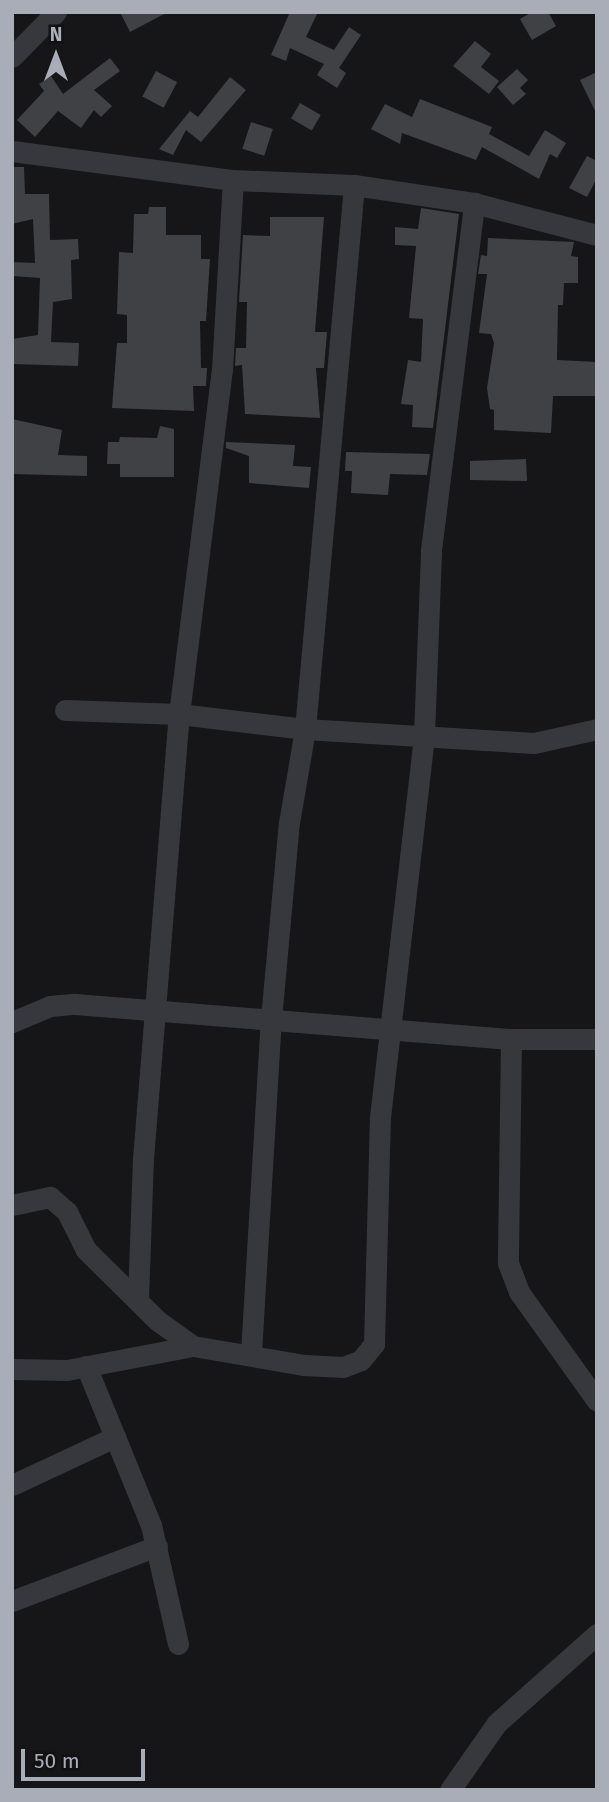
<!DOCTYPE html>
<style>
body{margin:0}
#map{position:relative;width:609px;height:1802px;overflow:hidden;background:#161618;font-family:"Fira Sans",sans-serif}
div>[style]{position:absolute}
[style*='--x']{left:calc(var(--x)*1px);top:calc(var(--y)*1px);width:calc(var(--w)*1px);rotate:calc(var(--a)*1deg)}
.building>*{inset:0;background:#404145;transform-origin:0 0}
.minor>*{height:21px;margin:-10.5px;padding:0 10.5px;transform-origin:10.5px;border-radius:10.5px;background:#37383d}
span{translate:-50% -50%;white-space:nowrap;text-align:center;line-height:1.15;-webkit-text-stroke:5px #111113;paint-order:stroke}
.frame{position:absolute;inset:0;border:14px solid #a8adb8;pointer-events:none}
.north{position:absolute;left:21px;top:21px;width:70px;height:70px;-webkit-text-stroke:5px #111113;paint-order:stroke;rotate:0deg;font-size:19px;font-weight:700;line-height:28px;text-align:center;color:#a8adb8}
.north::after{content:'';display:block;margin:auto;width:24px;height:32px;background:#a8adb8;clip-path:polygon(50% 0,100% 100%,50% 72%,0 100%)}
.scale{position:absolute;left:21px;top:1749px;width:124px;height:32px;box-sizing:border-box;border:4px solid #a8adb8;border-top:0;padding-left:9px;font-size:21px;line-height:24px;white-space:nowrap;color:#a8adb8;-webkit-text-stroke:5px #111113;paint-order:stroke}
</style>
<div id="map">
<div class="building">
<div style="clip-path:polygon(120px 12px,168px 12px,130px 32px)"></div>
<div style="clip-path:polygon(290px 12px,318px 12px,306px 37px,334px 50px,349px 27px,361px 35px,339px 68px,346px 73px,337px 88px,317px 75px,324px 64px,290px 48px,286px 61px,271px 55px)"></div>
<div style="clip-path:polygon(532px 12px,548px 12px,556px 26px,532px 40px,520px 19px)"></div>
<div style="clip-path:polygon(475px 41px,491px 54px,481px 67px,499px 81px,489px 94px,453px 66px)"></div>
<div style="clip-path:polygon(110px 58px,120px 71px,94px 90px,112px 106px,101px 117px,94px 110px,81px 128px,58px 111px,35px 137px,17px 120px,44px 91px,39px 84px,51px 76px,63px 94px)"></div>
<div style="clip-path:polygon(517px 69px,528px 80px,520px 88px,526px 94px,513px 105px,497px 87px)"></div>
<div style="left:156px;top:71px;width:24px;height:29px;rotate:28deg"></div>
<div style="clip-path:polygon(597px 72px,597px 115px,580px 80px)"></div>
<div style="clip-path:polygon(230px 77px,246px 90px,201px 142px,186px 130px,173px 155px,159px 149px,190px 111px,198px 117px)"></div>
<div style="clip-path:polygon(420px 99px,492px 127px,489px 134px,529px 156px,545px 130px,566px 143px,557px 158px,550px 154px,539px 179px,482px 147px,476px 160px,402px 133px,400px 144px,371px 129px,385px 104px,412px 117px)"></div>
<div style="left:300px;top:103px;width:24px;height:18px;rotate:30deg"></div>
<div style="left:251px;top:122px;width:23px;height:28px;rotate:18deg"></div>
<div style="clip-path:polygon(587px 156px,597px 161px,597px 178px,587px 197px,569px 188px)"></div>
<div style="clip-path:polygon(12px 167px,24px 167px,25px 194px,49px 194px,50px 240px,78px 239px,79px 259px,71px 260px,72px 299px,53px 302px,51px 342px,79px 343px,78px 366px,12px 364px,12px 339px,38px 335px,40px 278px,12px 276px,12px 262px,35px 263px,33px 219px,12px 224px)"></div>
<div style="clip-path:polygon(149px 207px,166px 207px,166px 235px,201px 235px,201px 259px,210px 259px,206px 321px,200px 321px,201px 368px,207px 368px,206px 386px,193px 386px,194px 411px,112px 408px,117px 343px,127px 343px,127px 315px,117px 314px,119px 252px,133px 253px,134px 214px,148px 214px)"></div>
<div style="clip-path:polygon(421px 208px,459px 214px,433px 428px,412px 427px,413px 405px,401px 404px,408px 360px,421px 362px,423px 319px,409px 318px,416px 246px,395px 245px,395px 227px,418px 229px)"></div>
<div style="clip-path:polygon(270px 217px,324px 217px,315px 332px,327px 332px,324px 368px,316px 368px,320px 418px,245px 414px,242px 365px,235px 366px,236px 348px,246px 348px,247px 302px,239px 302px,243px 235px,270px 236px)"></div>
<div style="clip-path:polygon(488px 238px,574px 242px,571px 256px,578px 257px,578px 283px,564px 283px,563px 305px,558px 305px,557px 360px,597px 362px,597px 396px,553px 396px,551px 433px,494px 430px,494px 410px,490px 409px,487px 388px,494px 343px,491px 334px,479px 333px,487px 274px,478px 274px,481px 255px,487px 256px)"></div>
<div style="clip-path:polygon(12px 419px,62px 430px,58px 455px,87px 456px,87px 476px,12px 474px)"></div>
<div style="clip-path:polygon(160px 426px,174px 429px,174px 477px,120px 477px,120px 464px,107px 464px,108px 442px,119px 442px,120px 437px,157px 438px)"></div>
<div style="clip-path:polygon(226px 442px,295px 445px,293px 466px,311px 467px,309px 488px,249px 483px,249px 456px,226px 448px)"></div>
<div style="clip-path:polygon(346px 452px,430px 454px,427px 475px,390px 474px,388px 495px,351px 493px,352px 471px,345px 471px)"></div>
<div style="clip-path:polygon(526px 459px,527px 481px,470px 480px,470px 461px)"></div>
</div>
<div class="minor">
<div style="--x:12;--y:57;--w:63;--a:-45.6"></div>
<div style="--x:12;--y:151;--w:223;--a:7.5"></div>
<div style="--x:233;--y:180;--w:121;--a:2.4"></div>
<div style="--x:354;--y:185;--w:121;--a:8.5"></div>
<div style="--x:474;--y:203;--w:127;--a:14.6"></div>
<div style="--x:65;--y:710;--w:114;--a:2"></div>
<div style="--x:179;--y:714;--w:127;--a:6.8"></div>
<div style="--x:305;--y:729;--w:229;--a:3.5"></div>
<div style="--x:534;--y:743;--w:65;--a:-12.5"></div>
<div style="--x:12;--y:1022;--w:41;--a:-22.8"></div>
<div style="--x:50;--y:1006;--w:25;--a:-5"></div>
<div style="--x:75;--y:1004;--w:437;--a:4.6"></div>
<div style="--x:511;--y:1039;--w:86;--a:0"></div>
<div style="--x:511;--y:1039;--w:224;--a:90.8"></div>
<div style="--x:508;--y:1263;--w:31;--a:69"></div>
<div style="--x:519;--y:1292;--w:134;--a:54.4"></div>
<div style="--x:12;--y:1205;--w:39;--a:-12"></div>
<div style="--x:50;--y:1197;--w:23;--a:41"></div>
<div style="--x:67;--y:1212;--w:42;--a:63.4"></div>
<div style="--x:86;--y:1250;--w:101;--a:44.6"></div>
<div style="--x:158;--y:1321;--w:43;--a:35.5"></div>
<div style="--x:193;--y:1346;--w:113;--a:9.7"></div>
<div style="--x:304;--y:1365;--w:39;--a:3"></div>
<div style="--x:343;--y:1367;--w:19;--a:-21"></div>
<div style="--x:361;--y:1360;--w:21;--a:-51"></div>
<div style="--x:374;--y:1344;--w:227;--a:-88.5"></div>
<div style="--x:380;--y:1117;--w:385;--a:-83.4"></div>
<div style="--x:424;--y:735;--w:185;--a:-87.8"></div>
<div style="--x:431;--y:550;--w:350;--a:-82.9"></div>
<div style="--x:138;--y:1300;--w:141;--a:-88"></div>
<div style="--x:143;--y:1159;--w:446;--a:-85.4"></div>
<div style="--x:179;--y:714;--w:347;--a:-82.9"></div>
<div style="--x:222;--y:370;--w:190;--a:-86.7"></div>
<div style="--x:251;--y:1353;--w:335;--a:-86.6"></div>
<div style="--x:271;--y:1019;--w:197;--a:-84.8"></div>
<div style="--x:289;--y:823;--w:95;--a:-80.3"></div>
<div style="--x:305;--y:729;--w:546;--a:-84.85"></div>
<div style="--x:86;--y:1366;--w:172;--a:67.8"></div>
<div style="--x:151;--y:1525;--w:122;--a:77.2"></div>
<div style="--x:12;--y:1369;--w:55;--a:1"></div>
<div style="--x:67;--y:1370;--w:128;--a:-10.8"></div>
<div style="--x:12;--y:1485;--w:114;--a:-25"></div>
<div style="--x:12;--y:1601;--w:155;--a:-20.8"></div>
<div style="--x:450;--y:1790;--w:82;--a:-55"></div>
<div style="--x:497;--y:1723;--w:134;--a:-41.7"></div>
</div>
<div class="frame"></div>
<div class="north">N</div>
<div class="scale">50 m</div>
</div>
